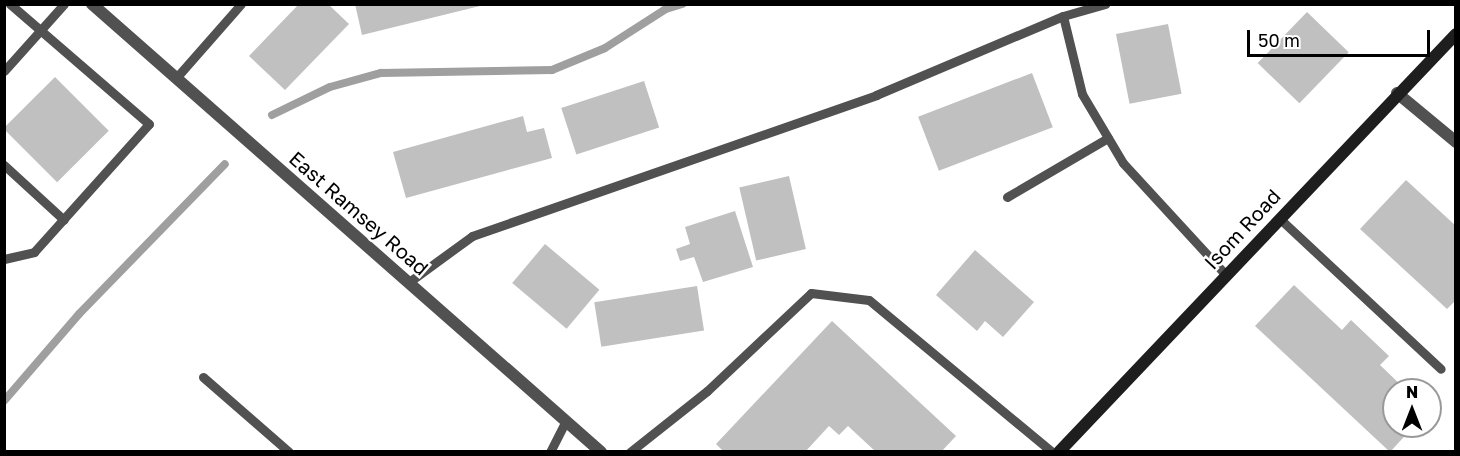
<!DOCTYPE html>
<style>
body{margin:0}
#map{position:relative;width:1460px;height:456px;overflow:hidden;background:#fff;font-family:"Golos Text",sans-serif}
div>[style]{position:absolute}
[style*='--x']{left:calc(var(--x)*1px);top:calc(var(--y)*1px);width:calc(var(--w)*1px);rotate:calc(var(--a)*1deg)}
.stream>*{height:8px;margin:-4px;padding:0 4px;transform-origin:4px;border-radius:4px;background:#9f9f9f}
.building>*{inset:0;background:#c0c0c0;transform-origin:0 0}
.lane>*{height:9px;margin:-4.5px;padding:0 4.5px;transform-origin:4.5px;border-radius:4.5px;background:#515151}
.street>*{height:12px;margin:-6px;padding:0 6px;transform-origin:6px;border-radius:6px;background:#515151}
.secondary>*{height:12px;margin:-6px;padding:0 6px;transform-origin:6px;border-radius:6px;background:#1e1e1e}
span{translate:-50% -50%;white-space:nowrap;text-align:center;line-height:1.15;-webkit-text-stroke:5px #fff;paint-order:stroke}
.street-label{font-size:20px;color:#000}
.frame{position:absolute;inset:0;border:6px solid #000;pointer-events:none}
.north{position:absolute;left:1382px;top:378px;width:60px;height:60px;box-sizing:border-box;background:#fff;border:2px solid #999;border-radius:50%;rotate:0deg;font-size:16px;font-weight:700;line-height:24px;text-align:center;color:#000}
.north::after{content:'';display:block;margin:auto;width:21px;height:27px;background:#000;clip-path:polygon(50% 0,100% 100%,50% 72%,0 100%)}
.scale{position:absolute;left:1247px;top:30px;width:183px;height:27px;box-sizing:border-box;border:3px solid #000;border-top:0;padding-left:8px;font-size:18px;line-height:21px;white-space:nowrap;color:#000;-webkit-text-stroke:4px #fff;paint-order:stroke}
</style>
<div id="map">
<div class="stream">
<div style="--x:272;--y:115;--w:64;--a:-25.8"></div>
<div style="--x:330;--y:87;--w:53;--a:-15.4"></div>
<div style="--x:381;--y:73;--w:171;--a:-1"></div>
<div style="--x:552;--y:70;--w:57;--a:-22.5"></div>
<div style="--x:605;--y:48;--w:72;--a:-32.6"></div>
<div style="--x:666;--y:9;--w:17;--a:-17"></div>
<div style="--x:4;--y:401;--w:115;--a:-49.2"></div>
<div style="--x:79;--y:314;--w:209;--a:-45.8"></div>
</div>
<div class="building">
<div style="clip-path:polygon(299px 4px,328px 4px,349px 24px,285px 90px,249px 56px)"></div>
<div style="clip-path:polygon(355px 4px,484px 4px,484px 5px,362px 35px)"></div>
<div style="left:1307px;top:12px;width:58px;height:71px;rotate:44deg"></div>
<div style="left:1168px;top:24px;width:71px;height:53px;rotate:79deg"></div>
<div style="left:1032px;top:73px;width:58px;height:122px;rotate:69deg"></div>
<div style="left:55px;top:77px;width:76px;height:73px;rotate:45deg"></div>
<div style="left:644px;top:81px;width:49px;height:87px;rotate:72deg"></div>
<div style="clip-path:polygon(523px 116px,527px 132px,544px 128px,552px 158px,406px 198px,393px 152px)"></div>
<div style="left:789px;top:176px;width:75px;height:51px;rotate:77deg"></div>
<div style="clip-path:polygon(1406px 180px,1456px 226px,1456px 300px,1447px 309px,1360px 229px)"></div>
<div style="clip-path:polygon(735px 211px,753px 267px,703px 282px,694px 257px,680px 261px,676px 249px,690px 244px,685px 227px)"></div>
<div style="left:545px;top:244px;width:71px;height:51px;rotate:40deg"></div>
<div style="clip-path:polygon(975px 250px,1034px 302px,1003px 337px,985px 321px,977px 331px,936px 295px)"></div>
<div style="clip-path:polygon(1294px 285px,1342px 330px,1351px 320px,1389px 356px,1380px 365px,1406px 390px,1394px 390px,1394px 426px,1414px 426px,1390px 452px,1255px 326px)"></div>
<div style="left:697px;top:286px;width:45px;height:104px;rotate:81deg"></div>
<div style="clip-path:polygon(832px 321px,956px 436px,941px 452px,876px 452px,848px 426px,839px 435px,829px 426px,805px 452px,724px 452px,716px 444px)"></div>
</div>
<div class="lane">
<div style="--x:1063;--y:16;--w:80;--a:76.3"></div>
<div style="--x:1082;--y:94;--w:80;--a:59.3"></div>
<div style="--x:1123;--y:163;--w:152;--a:47.4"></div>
<div style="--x:4;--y:71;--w:90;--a:-48.2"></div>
<div style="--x:176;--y:78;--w:98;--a:-48.7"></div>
<div style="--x:4;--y:165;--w:81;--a:42.5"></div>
<div style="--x:1007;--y:197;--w:117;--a:-30.3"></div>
<div style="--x:1279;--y:218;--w:221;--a:43"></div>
<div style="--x:4;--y:259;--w:31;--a:-13"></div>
<div style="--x:34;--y:252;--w:172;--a:-48.1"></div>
<div style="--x:149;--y:124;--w:184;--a:-139.2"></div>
<div style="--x:409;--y:282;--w:78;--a:-36.1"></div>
<div style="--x:472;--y:236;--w:428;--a:-19.2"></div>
<div style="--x:876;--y:95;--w:203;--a:-22.9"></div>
<div style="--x:1063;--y:16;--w:44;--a:-15.9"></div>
<div style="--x:203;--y:377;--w:114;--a:41.1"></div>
<div style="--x:550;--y:452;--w:35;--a:-63"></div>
<div style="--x:630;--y:452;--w:98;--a:-38.4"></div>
<div style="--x:707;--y:391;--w:143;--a:-43.3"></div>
<div style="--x:811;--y:293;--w:58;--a:6.9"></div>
<div style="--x:869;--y:300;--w:238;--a:39.7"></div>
</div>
<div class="street">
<div style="--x:92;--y:4;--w:678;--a:41.35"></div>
<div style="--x:1397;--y:93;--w:77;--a:39.7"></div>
</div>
<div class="secondary">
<div style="--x:1059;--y:452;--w:576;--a:-46.48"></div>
</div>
<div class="street-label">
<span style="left:359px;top:213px;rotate:41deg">East Ramsey Road</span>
<span style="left:1242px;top:229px;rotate:-47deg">Isom Road</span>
</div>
<div class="frame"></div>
<div class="north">N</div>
<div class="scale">50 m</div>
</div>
